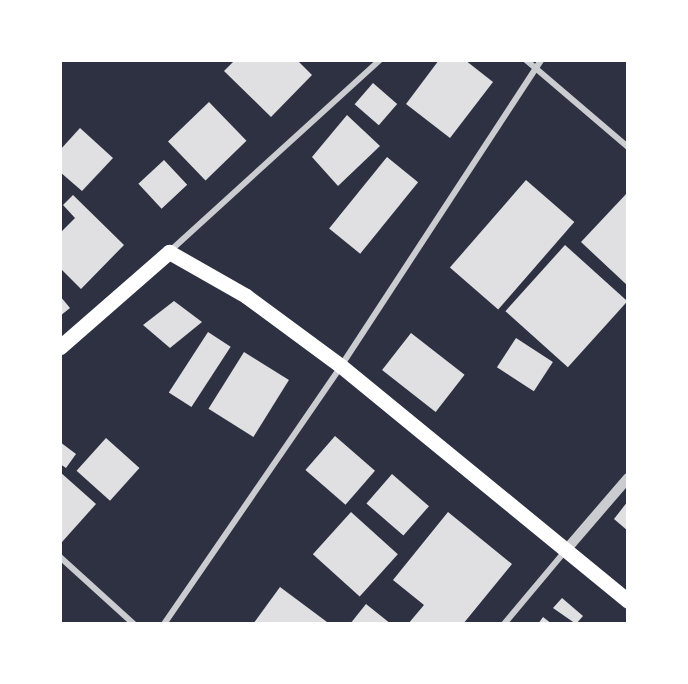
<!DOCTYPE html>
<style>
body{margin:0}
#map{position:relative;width:688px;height:684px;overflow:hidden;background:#2d3142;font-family:"IBM Plex Sans",sans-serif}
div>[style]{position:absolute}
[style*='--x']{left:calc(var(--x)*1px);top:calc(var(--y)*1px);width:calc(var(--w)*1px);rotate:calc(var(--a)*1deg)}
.building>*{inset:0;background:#e0e0e3;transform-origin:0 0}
.minor>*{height:6px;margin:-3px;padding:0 3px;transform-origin:3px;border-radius:3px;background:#caccd0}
.tertiary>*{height:10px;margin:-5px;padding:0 5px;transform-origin:5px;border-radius:5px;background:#caccd0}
.primary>*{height:15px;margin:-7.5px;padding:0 7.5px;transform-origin:7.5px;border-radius:7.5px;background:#fff}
span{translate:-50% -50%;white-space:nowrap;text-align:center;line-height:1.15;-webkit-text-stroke:4.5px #fff;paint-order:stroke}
.frame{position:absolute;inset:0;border:62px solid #fff;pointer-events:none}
</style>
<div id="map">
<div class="building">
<div style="clip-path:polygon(235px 60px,297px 60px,312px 75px,271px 117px,224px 71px)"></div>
<div style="clip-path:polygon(439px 60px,465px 60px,493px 82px,450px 138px,406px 104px)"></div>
<div style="left:373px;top:83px;width:32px;height:28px;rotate:41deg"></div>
<div style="left:209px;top:102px;width:54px;height:57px;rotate:46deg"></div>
<div style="clip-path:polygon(347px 115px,380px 146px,338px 186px,312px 157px)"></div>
<div style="clip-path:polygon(80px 128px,113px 158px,82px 191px,60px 172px,60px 150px)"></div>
<div style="left:387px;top:157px;width:40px;height:92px;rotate:39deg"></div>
<div style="left:164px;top:160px;width:34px;height:35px;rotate:47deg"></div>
<div style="left:526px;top:180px;width:64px;height:116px;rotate:41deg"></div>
<div style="clip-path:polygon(628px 192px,628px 286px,581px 242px)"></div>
<div style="clip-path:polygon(73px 195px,124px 245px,81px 289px,60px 268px,60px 233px,75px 218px,63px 205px)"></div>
<div style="left:565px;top:245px;width:84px;height:89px;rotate:42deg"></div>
<div style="clip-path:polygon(60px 296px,70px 308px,60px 316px)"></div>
<div style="clip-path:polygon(174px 301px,202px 322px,170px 348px,143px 325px)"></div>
<div style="left:208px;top:332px;width:27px;height:72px;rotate:33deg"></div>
<div style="left:411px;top:333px;width:68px;height:47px;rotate:38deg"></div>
<div style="left:516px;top:338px;width:44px;height:35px;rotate:33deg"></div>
<div style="left:244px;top:352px;width:53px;height:67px;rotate:32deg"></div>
<div style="left:335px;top:436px;width:53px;height:45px;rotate:41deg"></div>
<div style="left:106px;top:438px;width:45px;height:44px;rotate:42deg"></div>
<div style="clip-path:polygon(60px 442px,76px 454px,66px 468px,60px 464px)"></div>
<div style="clip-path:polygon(60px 472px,96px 504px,62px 542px,60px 541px)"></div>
<div style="left:392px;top:474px;width:49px;height:39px;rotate:41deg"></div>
<div style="clip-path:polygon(628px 501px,628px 531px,614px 519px)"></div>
<div style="left:351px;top:512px;width:63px;height:57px;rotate:42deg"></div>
<div style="clip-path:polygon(448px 512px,512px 564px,463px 624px,408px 624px,424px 605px,393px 580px)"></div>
<div style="clip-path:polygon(280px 587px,327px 622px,326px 624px,253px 624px)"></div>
<div style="clip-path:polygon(562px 598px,583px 616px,576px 624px,553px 608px)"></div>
<div style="clip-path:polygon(366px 604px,391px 624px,350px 624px)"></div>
<div style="clip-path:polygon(543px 617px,552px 624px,538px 624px)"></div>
</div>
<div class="minor">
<div style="--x:526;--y:60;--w:134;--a:40.5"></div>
<div style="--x:170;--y:251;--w:284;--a:-42.3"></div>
<div style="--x:60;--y:557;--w:100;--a:42.2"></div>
<div style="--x:164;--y:624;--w:313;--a:-55.5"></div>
<div style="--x:341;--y:366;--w:366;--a:-56.8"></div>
<div style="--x:504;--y:624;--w:97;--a:-50"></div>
</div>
<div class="tertiary">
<div style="--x:566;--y:550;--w:95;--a:-49.3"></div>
</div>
<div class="primary">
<div style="--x:60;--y:347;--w:145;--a:-41.1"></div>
<div style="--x:169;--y:252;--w:89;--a:29.7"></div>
<div style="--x:246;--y:296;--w:118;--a:36.4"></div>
<div style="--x:341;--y:366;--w:371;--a:39.3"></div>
</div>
<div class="frame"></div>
</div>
